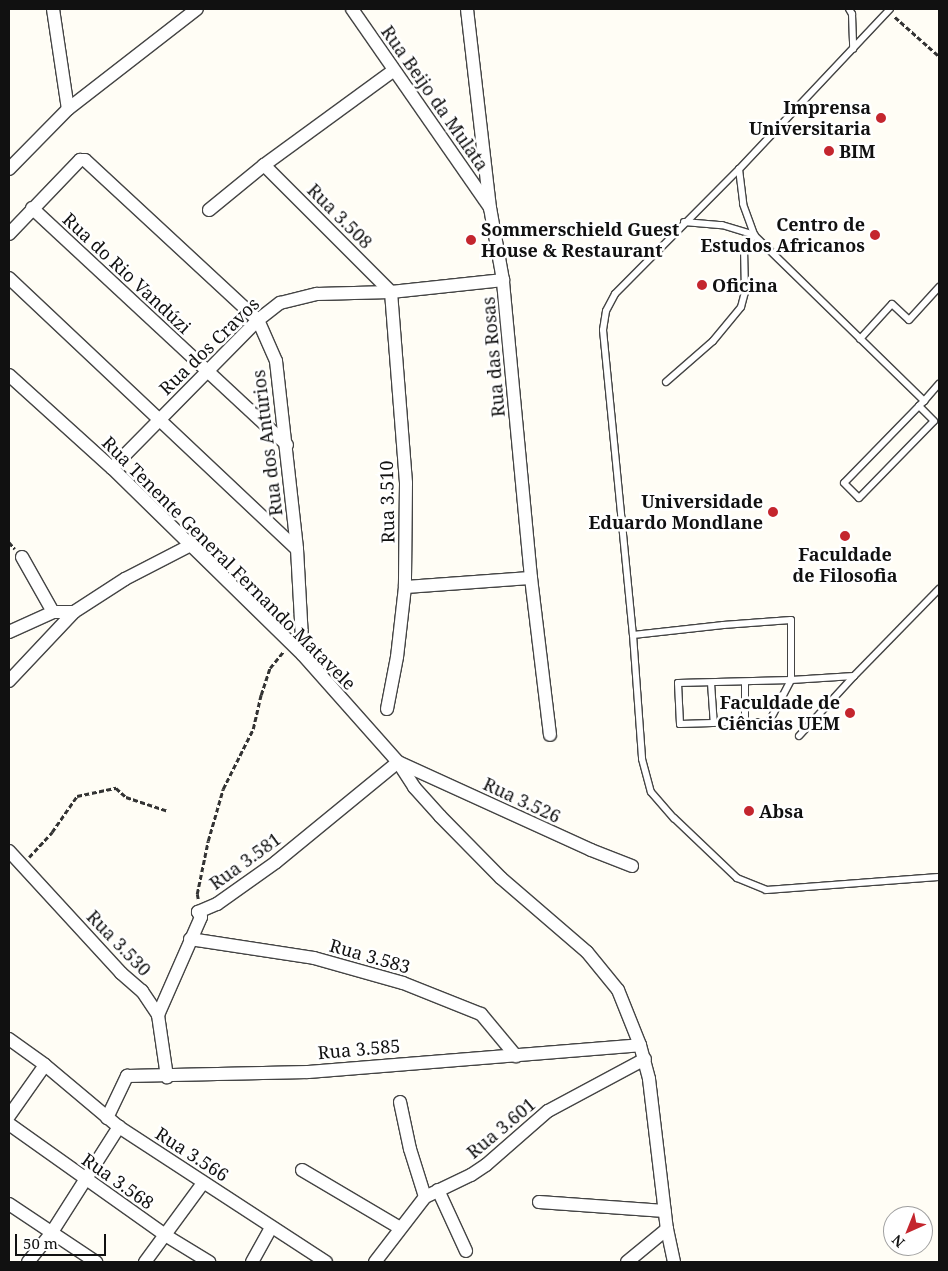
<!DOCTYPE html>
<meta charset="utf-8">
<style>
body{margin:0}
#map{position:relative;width:948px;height:1271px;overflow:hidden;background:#fffdf5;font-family:"Noto Serif",serif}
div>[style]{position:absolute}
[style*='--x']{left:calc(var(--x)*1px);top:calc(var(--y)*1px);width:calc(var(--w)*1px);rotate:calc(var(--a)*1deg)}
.path>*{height:2.5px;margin-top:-1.25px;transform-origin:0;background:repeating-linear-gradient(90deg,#333 0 5px,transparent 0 7.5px)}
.roads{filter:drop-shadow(1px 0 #444) drop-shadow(-1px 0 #444) drop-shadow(0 1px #444) drop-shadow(0 -1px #444)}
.lane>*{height:6px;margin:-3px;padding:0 3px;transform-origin:3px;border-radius:3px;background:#fff}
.street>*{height:12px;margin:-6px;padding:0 6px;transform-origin:6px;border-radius:6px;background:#fff}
.dots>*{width:14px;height:14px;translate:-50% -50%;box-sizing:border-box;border:2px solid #fff;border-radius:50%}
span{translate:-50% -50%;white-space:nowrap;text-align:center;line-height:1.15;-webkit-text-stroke:5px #fff;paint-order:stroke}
.street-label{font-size:18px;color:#111}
.poi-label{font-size:18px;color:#111;font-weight:700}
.right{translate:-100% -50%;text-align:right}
.left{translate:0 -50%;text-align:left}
.frame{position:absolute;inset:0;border:10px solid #111;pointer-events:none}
.north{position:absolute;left:883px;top:1206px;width:50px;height:50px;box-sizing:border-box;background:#fff;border:1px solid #a0a0a0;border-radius:50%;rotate:224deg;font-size:14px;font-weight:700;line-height:20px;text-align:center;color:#111}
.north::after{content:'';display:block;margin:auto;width:18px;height:22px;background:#c4262e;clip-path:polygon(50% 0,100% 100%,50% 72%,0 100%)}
.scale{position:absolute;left:15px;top:1234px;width:91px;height:22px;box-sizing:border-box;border:2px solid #111;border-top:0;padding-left:6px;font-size:15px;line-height:18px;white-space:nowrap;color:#111;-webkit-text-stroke:4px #fff;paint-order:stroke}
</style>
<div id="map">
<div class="path">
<div style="--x:895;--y:17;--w:59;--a:41.6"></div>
<div style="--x:9;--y:542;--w:9;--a:49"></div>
<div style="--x:29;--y:857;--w:34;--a:-47"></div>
<div style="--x:52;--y:832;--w:44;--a:-55.2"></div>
<div style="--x:77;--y:796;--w:40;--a:-12"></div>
<div style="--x:116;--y:788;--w:13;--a:42"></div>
<div style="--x:126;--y:797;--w:44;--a:18.4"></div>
<div style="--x:198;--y:899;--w:5;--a:-101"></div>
<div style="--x:197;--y:894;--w:54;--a:-78.3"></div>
<div style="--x:208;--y:841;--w:54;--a:-73.9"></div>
<div style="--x:223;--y:789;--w:67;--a:-63.4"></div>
<div style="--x:253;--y:729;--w:35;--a:-77"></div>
<div style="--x:261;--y:695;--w:28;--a:-72"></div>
<div style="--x:270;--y:668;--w:21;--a:-51"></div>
</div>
<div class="roads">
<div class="lane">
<div style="--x:849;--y:9;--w:6;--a:59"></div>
<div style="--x:852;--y:14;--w:35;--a:88"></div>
<div style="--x:890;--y:9;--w:220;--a:133.3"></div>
<div style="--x:739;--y:169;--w:176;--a:134.8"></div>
<div style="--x:615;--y:294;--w:19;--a:118"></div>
<div style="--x:606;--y:311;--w:19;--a:99"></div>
<div style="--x:603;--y:330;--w:306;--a:84.4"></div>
<div style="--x:633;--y:635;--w:124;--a:85.8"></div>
<div style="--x:642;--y:759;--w:34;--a:75"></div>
<div style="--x:651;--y:792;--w:35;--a:49"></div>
<div style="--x:674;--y:818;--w:87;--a:43.6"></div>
<div style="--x:737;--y:878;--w:31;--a:22"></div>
<div style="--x:766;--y:890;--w:173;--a:-4.3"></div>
<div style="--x:739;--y:169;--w:35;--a:83"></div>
<div style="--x:743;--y:204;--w:33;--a:70"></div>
<div style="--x:684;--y:222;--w:38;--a:5"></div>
<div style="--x:722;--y:225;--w:34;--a:17"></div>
<div style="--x:754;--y:235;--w:238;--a:44.3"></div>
<div style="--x:924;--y:401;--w:7;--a:135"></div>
<div style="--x:919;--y:406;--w:107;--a:134.2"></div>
<div style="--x:844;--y:483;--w:21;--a:45"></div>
<div style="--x:859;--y:498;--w:107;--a:-45.8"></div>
<div style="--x:934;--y:421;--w:21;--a:-135"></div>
<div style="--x:860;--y:339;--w:47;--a:-47.6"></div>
<div style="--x:892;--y:304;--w:23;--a:43"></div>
<div style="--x:909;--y:320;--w:45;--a:-47.7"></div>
<div style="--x:666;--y:382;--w:62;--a:-41.1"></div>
<div style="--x:713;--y:341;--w:44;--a:-50.5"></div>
<div style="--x:741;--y:307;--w:16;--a:-75"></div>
<div style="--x:745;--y:292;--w:43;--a:-91.3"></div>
<div style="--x:744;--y:249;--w:17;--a:-54"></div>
<div style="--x:924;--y:401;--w:23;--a:-49"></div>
<div style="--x:633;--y:635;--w:91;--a:-6.3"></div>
<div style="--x:723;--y:625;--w:68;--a:-4.2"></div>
<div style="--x:791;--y:620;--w:60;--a:90"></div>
<div style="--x:791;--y:680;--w:63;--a:-3.6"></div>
<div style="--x:745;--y:682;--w:40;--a:90"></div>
<div style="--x:745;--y:722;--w:65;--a:178.2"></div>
<div style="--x:680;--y:724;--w:41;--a:-92.8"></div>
<div style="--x:678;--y:683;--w:113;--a:-1.5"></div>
<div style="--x:791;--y:680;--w:47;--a:117.6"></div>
<div style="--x:769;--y:722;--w:24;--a:180"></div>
<div style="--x:711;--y:683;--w:39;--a:86"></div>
<div style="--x:799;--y:736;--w:81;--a:-47.5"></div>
<div style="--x:854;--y:676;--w:122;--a:-45.7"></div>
</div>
<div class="street">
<div style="--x:53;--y:9;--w:101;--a:81.5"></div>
<div style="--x:352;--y:9;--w:240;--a:55.2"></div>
<div style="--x:264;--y:165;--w:180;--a:45"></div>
<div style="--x:391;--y:292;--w:192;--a:85.5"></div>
<div style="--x:406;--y:483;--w:104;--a:90.6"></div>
<div style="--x:405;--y:587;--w:70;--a:96.5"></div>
<div style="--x:397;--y:657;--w:53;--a:100.9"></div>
<div style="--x:9;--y:169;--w:84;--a:-45.5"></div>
<div style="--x:68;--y:109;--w:163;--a:-37.8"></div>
<div style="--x:32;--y:208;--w:348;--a:42.9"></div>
<div style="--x:209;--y:210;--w:71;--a:-39.3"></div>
<div style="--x:264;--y:165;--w:160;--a:-36.1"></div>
<div style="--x:9;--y:234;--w:103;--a:-46.2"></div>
<div style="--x:80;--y:160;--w:5;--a:0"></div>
<div style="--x:85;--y:160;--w:236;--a:42.8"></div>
<div style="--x:258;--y:320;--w:45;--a:66.3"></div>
<div style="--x:276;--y:361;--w:189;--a:83.6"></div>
<div style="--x:297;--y:549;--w:106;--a:86.8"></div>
<div style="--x:9;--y:278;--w:395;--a:43.3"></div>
<div style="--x:9;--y:375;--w:139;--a:42.1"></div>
<div style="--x:112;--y:468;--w:267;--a:44.4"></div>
<div style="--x:303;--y:655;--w:143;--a:48.4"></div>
<div style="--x:398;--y:762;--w:30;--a:57"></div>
<div style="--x:414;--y:787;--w:39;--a:48"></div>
<div style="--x:440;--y:816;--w:87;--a:45.5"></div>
<div style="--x:501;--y:878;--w:113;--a:40.7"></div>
<div style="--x:587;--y:952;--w:49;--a:50.8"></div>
<div style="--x:618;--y:990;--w:59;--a:68.2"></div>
<div style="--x:640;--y:1045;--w:35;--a:75"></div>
<div style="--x:649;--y:1079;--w:151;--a:83.2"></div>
<div style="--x:667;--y:1229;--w:34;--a:78"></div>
<div style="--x:112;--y:468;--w:208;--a:-45.4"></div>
<div style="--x:258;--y:320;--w:28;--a:-38"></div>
<div style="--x:280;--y:303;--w:38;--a:-14"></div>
<div style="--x:317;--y:294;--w:74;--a:-1.5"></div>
<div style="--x:391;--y:292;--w:113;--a:-6.1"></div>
<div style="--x:22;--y:557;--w:63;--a:60.6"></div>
<div style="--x:531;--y:578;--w:158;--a:83.1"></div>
<div style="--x:405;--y:587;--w:126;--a:-4.1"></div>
<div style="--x:531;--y:578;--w:299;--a:-95.4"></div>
<div style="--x:503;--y:280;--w:73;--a:-100.2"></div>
<div style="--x:490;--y:208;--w:200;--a:-96.6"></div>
<div style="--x:9;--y:632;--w:48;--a:-24.4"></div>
<div style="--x:53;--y:612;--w:21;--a:0"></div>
<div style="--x:9;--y:681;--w:95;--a:-46.7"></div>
<div style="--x:74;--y:612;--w:61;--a:-32.9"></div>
<div style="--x:125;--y:579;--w:72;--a:-27.3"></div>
<div style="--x:9;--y:851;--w:166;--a:47.4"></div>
<div style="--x:121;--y:973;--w:28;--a:41"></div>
<div style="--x:142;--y:991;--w:29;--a:56"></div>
<div style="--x:158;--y:1015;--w:63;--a:81.7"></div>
<div style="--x:190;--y:939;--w:125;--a:8.7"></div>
<div style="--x:314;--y:958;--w:92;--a:15.7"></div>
<div style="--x:403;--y:983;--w:84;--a:21.7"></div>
<div style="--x:481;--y:1014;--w:55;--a:50.2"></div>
<div style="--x:158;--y:1015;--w:107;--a:-66.3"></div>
<div style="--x:201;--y:917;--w:6;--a:-121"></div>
<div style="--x:198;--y:912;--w:21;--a:-23"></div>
<div style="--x:217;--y:904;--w:72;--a:-35.4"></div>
<div style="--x:276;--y:862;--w:158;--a:-39.3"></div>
<div style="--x:398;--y:762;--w:212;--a:24.5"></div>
<div style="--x:591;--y:850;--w:44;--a:21.3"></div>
<div style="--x:9;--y:1039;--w:44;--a:35.8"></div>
<div style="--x:45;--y:1065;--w:97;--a:40"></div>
<div style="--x:119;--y:1127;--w:247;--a:33.1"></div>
<div style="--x:400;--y:1102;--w:48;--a:78"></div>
<div style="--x:410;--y:1149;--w:50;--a:72.6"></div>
<div style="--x:9;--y:1116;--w:62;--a:-54.8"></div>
<div style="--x:107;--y:1118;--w:47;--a:-64.5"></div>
<div style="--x:127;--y:1076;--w:181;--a:-1.3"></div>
<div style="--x:308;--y:1072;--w:333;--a:-4.6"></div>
<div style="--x:9;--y:1124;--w:191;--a:35.4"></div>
<div style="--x:165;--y:1235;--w:52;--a:31.5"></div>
<div style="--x:302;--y:1170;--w:114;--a:30.6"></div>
<div style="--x:438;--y:1190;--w:67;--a:65.3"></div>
<div style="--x:539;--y:1202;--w:126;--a:4.1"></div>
<div style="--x:9;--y:1204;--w:105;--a:33.7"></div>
<div style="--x:28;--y:1262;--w:38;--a:-51"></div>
<div style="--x:52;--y:1232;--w:125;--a:-57.5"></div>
<div style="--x:145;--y:1262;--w:98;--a:-53.7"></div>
<div style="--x:252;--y:1262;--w:39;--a:-61"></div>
<div style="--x:375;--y:1262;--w:82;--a:-52.4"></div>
<div style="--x:425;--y:1197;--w:51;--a:-25.6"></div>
<div style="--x:471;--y:1175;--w:18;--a:-34"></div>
<div style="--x:486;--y:1165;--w:82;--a:-41.1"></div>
<div style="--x:548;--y:1111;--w:110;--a:-28.2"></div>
<div style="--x:627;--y:1262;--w:52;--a:-39.5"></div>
</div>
</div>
<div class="dots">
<div style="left:881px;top:118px;background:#c4262e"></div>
<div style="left:829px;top:151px;background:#c4262e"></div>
<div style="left:875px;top:235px;background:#c4262e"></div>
<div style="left:471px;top:240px;background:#c4262e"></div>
<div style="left:702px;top:285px;background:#c4262e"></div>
<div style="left:773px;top:512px;background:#c4262e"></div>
<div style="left:845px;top:536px;background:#c4262e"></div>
<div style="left:850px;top:713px;background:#c4262e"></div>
<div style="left:749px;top:811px;background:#c4262e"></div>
</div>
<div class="street-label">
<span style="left:435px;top:98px;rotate:55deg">Rua Beijo da Mulata</span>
<span style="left:340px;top:216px;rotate:45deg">Rua 3.508</span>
<span style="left:127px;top:273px;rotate:43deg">Rua do Rio Vandúzi</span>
<span style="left:209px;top:346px;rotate:-44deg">Rua dos Cravos</span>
<span style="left:493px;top:357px;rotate:-95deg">Rua das Rosas</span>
<span style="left:267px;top:443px;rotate:-97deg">Rua dos Antúrios</span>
<span style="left:387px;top:502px;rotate:-91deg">Rua 3.510</span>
<span style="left:229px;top:563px;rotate:45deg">Rua Tenente General Fernando Matavele</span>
<span style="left:522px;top:800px;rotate:25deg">Rua 3.526</span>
<span style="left:245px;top:861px;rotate:-36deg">Rua 3.581</span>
<span style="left:119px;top:943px;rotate:46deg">Rua 3.530</span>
<span style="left:370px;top:956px;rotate:16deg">Rua 3.583</span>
<span style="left:359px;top:1049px;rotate:-5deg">Rua 3.585</span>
<span style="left:501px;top:1128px;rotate:-40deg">Rua 3.601</span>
<span style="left:192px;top:1154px;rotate:33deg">Rua 3.566</span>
<span style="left:118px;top:1181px;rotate:35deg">Rua 3.568</span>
</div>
<div class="poi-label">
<span class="right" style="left:871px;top:118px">Imprensa<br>Universitaria</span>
<span class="left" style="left:839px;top:151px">BIM</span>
<span class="right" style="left:865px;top:235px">Centro de<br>Estudos Africanos</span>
<span class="left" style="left:481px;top:240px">Sommerschield Guest<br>House &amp; Restaurant</span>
<span class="left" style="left:712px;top:285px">Oficina</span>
<span class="right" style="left:763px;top:512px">Universidade<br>Eduardo Mondlane</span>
<span style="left:845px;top:565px">Faculdade<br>de Filosofia</span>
<span class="right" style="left:840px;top:713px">Faculdade de<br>Ciências UEM</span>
<span class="left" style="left:759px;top:811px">Absa</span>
</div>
<div class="frame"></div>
<div class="north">N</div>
<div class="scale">50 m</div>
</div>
